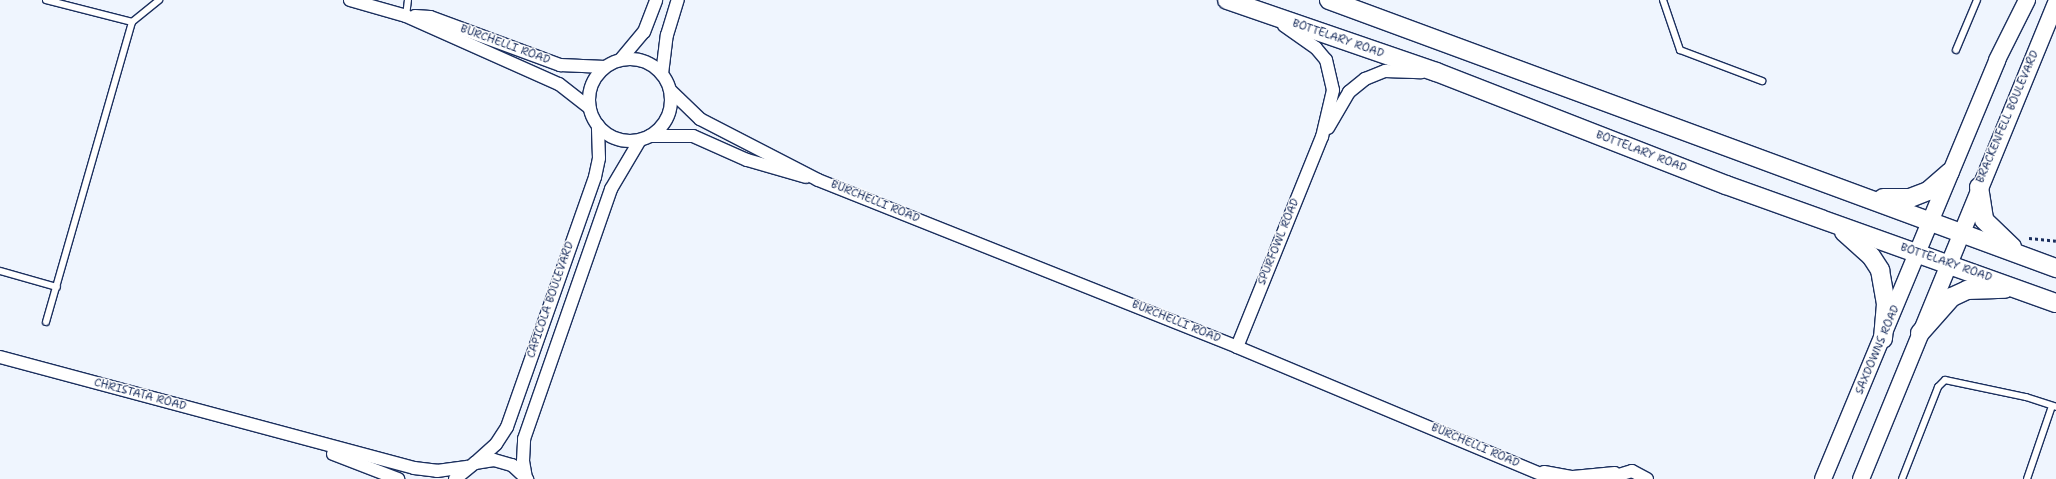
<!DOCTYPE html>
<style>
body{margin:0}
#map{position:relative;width:2056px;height:479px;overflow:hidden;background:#eff5fe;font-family:"Shantell Sans",sans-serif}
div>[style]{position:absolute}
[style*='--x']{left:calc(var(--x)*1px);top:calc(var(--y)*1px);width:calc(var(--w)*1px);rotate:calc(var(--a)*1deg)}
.path>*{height:2.5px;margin-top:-1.25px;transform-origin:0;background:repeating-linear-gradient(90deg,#1b2f5e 0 3px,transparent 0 6px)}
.roads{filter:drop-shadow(1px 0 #1b2f5e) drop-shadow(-1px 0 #1b2f5e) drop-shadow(0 1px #1b2f5e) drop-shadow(0 -1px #1b2f5e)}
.service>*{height:6px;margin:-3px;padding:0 3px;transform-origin:3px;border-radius:3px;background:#fff}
.minor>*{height:12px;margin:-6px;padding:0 6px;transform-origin:6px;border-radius:6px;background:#fff}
.minor>.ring{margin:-6px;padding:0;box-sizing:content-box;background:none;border:12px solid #fff;border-radius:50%}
.tertiary>*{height:16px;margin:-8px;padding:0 8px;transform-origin:8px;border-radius:8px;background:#fff}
.secondary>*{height:18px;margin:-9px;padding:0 9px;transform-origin:9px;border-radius:9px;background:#fff}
span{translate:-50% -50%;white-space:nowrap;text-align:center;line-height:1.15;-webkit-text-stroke:3px #fff;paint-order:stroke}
.street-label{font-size:11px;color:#1b2f5e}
</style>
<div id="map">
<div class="path">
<div style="--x:2029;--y:238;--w:27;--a:6"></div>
</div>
<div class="roads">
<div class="service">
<div style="--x:46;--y:0;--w:89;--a:14.3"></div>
<div style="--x:1663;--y:0;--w:53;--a:71.2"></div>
<div style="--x:1680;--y:50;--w:88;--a:20.7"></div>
<div style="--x:406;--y:16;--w:16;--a:-83"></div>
<div style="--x:1956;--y:50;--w:54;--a:-67.2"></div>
<div style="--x:0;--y:271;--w:59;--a:15.7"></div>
<div style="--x:46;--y:322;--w:312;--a:-74"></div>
<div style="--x:132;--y:22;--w:35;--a:-39"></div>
<div style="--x:1902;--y:479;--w:99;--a:-68.6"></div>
<div style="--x:1938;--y:387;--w:10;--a:-45"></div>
<div style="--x:1945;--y:380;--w:83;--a:11.9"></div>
<div style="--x:2026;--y:397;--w:32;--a:18"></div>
<div style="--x:2027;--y:479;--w:77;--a:-71.1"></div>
</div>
<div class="minor">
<div style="--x:350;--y:0;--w:58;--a:15.9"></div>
<div style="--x:406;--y:16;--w:167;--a:24"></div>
<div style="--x:559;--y:84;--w:39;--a:38"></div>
<div style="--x:415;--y:16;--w:15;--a:4"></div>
<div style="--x:430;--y:17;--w:139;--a:20.3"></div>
<div style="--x:560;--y:65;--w:45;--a:2.5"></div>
<div class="ring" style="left:589px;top:59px;width:70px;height:70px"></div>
<div style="--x:621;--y:59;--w:35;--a:-50"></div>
<div style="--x:644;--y:32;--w:34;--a:-69"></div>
<div style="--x:662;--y:74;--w:39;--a:-83"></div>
<div style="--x:667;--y:35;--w:37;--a:-73"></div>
<div style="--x:670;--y:90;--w:42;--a:44"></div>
<div style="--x:700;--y:119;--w:133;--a:27.3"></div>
<div style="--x:818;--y:180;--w:451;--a:21.7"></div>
<div style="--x:1237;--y:347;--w:342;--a:22.7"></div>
<div style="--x:1328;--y:128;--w:42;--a:-59.7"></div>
<div style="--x:1349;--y:92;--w:21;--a:-39"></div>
<div style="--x:1365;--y:79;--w:22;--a:-22"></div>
<div style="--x:1385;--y:71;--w:36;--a:2"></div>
<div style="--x:650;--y:136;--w:43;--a:0"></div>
<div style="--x:693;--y:136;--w:59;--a:24"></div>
<div style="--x:747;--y:160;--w:61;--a:16.1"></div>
<div style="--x:1237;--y:347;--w:227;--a:-68"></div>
<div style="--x:1322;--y:137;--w:48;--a:-76.8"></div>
<div style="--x:1333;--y:90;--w:31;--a:-103"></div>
<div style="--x:1326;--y:60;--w:16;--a:-130"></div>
<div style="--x:1316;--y:48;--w:39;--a:-145"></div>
<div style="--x:0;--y:357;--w:429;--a:15"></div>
<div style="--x:414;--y:468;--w:23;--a:7"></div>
<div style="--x:437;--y:471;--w:30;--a:-8"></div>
<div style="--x:333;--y:454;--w:70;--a:21"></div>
<div style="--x:475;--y:463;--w:28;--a:-42"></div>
<div style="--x:496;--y:444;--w:20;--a:-57"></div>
<div style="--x:507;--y:427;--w:265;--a:-70.6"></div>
<div style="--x:595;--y:177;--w:19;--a:-78"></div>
<div style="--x:599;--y:158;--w:33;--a:-92"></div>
<div style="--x:1544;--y:472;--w:29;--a:10"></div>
<div style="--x:1573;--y:477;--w:42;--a:-5.4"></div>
<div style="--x:526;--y:478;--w:17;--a:-100"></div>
<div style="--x:523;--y:461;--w:22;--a:-87"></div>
<div style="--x:524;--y:439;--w:265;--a:-70.8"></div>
<div style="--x:611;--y:189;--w:57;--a:-59.4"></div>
<div style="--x:1609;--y:478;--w:24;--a:-17"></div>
<div style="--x:1632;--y:471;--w:17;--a:28"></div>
<div style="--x:455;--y:479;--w:26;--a:-39"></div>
<div style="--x:475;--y:463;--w:19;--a:-9"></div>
<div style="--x:494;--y:460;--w:19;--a:16"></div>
<div style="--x:512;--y:465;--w:21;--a:43"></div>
</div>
<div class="tertiary">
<div style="--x:1823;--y:479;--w:454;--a:-67.4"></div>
<div style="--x:1997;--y:60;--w:67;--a:-63.4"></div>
<div style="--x:1861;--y:479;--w:514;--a:-67.72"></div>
</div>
<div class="secondary">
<div style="--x:1227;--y:0;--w:221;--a:19"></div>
<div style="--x:1436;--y:72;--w:311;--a:21.3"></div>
<div style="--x:1726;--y:185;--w:350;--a:19.7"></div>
<div style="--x:1329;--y:0;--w:775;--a:20.24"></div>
<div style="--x:1979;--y:187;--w:33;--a:81"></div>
<div style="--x:1984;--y:220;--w:39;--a:44"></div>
<div style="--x:1883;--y:198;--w:27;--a:0"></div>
<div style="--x:1910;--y:198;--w:19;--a:-21"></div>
<div style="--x:1928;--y:191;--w:29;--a:-41"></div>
<div style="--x:1844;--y:232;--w:36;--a:42"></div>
<div style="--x:1871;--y:256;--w:17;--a:57"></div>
<div style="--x:1880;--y:270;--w:35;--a:80"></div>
<div style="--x:1886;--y:304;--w:35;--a:95"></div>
<div style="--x:1920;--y:333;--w:48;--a:-48.4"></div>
<div style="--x:1952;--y:297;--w:17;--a:-25"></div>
<div style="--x:1967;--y:290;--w:38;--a:-2"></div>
</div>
</div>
<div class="street-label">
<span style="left:1338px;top:39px;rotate:19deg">BOTTELARY ROAD</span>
<span style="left:505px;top:45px;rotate:20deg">BURCHELLI ROAD</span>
<span style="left:2008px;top:117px;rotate:-67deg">BRACKENFELL BOULEVARD</span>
<span style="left:1641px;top:152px;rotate:21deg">BOTTELARY ROAD</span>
<span style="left:875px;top:202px;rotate:22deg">BURCHELLI ROAD</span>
<span style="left:1279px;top:242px;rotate:-68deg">SPURFOWL ROAD</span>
<span style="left:1946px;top:263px;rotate:19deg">BOTTELARY ROAD</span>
<span style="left:551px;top:300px;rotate:-71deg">CAPICOLA BOULEVARD</span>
<span style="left:1176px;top:322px;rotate:22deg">BURCHELLI ROAD</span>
<span style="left:1878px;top:350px;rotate:-67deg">SAXDOWNS ROAD</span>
<span style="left:140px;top:395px;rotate:15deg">CHRISTATA ROAD</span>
<span style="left:1475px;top:446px;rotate:23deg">BURCHELLI ROAD</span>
</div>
</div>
